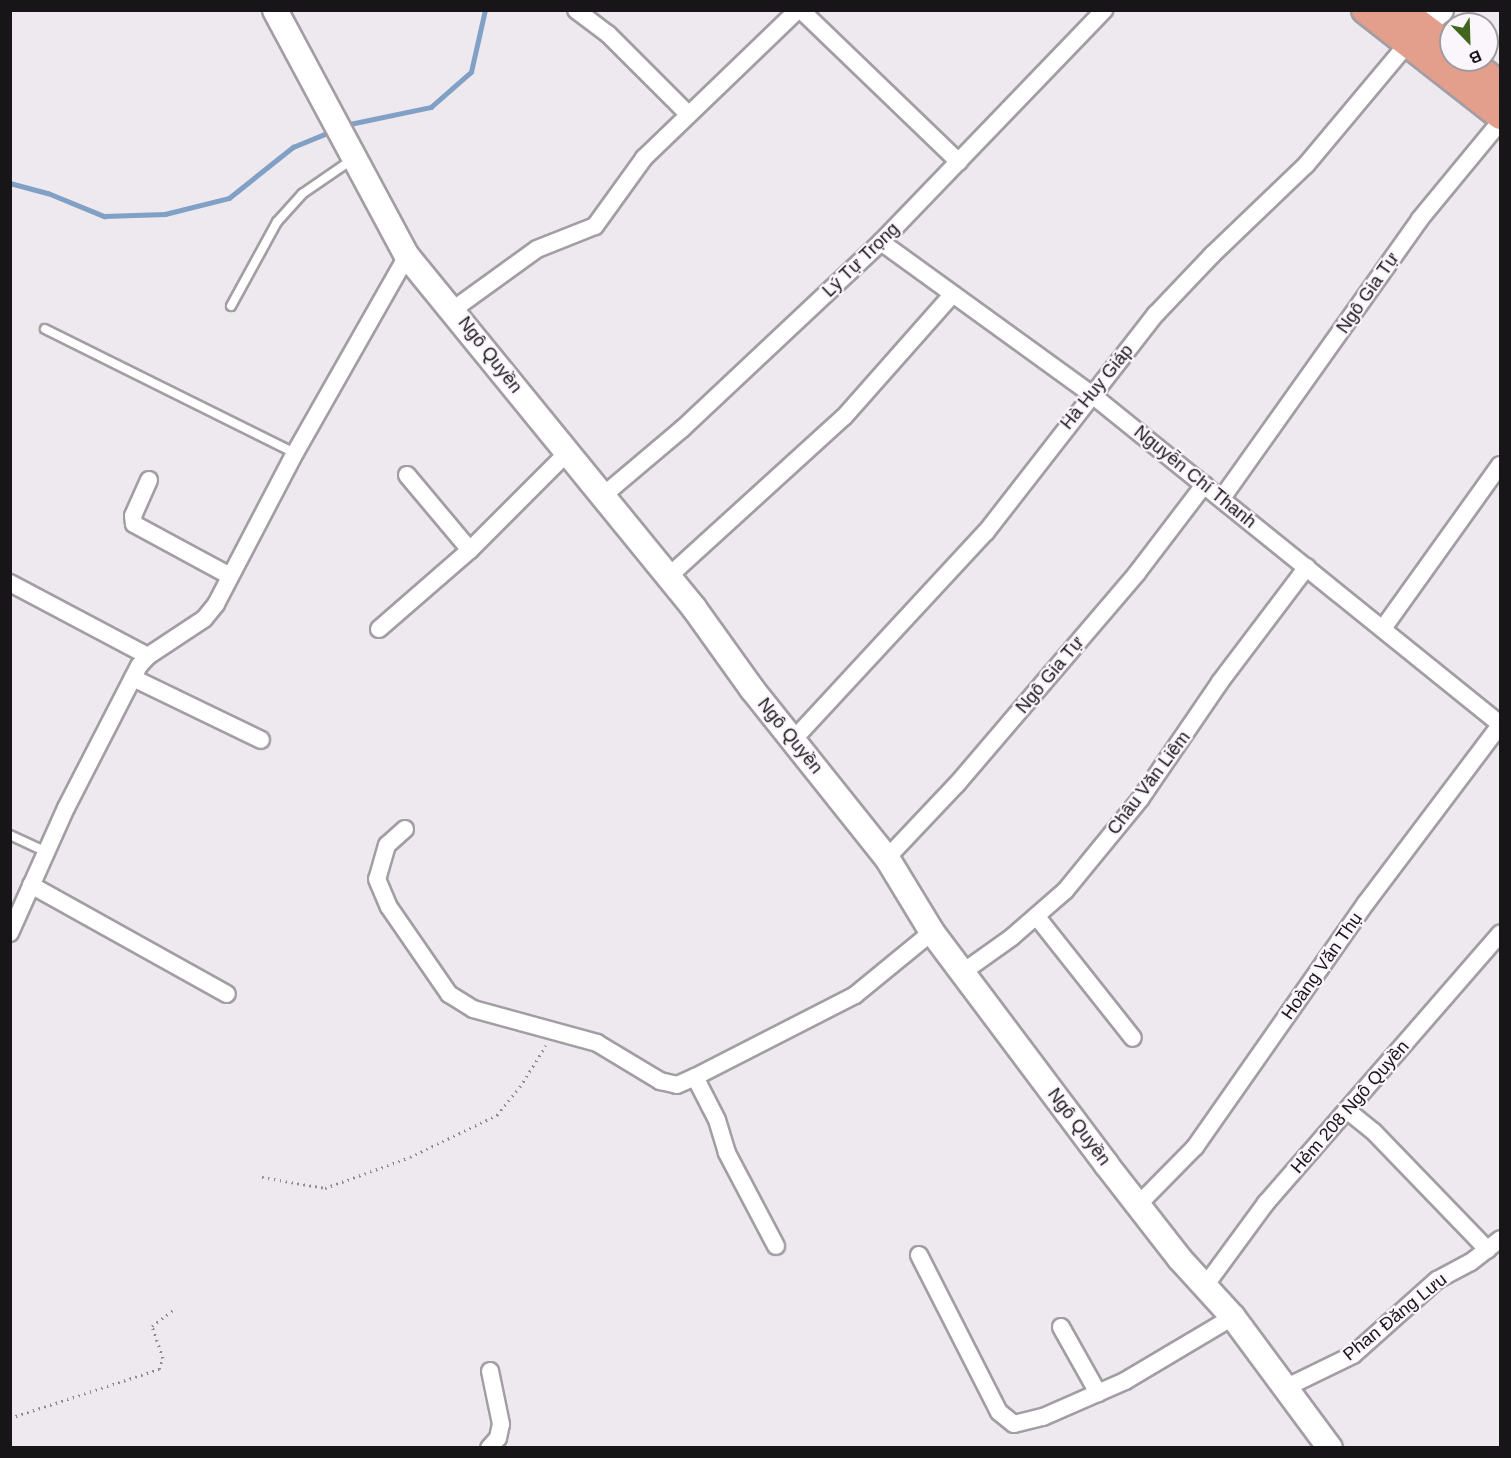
<!DOCTYPE html>
<meta charset="utf-8">
<style>
body{margin:0}
#map{position:relative;width:1511px;height:1458px;overflow:hidden;background:#eee8ef;font-family:Helvetica,sans-serif}
div>[style]{position:absolute}
[style*='--x']{left:calc(var(--x)*1px);top:calc(var(--y)*1px);width:calc(var(--w)*1px);rotate:calc(var(--a)*1deg)}
.stream>*{height:4.5px;margin:-2.25px;padding:0 2.25px;transform-origin:2.25px;border-radius:2.25px;background:#81a0c5}
.path>*{height:3px;margin-top:-1.5px;transform-origin:0;background:repeating-linear-gradient(90deg,#8f8b90 0 1.5px,transparent 0 6px)}
.roads{filter:drop-shadow(2px 0 #a39da4) drop-shadow(-2px 0 #a39da4) drop-shadow(0 2px #a39da4) drop-shadow(0 -2px #a39da4)}
.lane>*{height:8px;margin:-4px;padding:0 4px;transform-origin:4px;border-radius:4px;background:#fff}
.street>*{height:16px;margin:-8px;padding:0 8px;transform-origin:8px;border-radius:8px;background:#fff}
.secondary>*{height:24px;margin:-12px;padding:0 12px;transform-origin:12px;border-radius:12px;background:#fff}
.primary>*{height:26px;margin:-13px;padding:0 13px;transform-origin:13px;border-radius:13px;background:#e49f8c}
span{translate:-50% -50%;white-space:nowrap;text-align:center;line-height:1.15;-webkit-text-stroke:4.5px #fbf5fc;paint-order:stroke}
.street-label{font-size:18px;color:#171517}
.frame{position:absolute;inset:0;border:12px solid #171517;pointer-events:none}
.north{position:absolute;left:1439px;top:12px;width:60px;height:60px;box-sizing:border-box;background:#fbf5fc;border:2px solid #a09ba0;border-radius:50%;rotate:157deg;font-size:16px;font-weight:700;line-height:24px;text-align:center;color:#171517}
.north::after{content:'';display:block;margin:auto;width:21px;height:27px;background:#43661e;clip-path:polygon(50% 0,100% 100%,50% 72%,0 100%)}
</style>
<div id="map">
<div class="stream">
<div style="--x:345;--y:125;--w:88;--a:-11.8"></div>
<div style="--x:431;--y:107;--w:53;--a:-41.2"></div>
<div style="--x:471;--y:72;--w:64;--a:-77.3"></div>
<div style="--x:10;--y:183;--w:39;--a:15"></div>
<div style="--x:48;--y:193;--w:61;--a:22.3"></div>
<div style="--x:104;--y:216;--w:61;--a:-1.9"></div>
<div style="--x:165;--y:214;--w:66;--a:-14"></div>
<div style="--x:229;--y:198;--w:82;--a:-38.6"></div>
<div style="--x:293;--y:147;--w:42;--a:-22.3"></div>
</div>
<div class="path">
<div style="--x:262;--y:1177;--w:64;--a:9.9"></div>
<div style="--x:325;--y:1188;--w:90;--a:-20"></div>
<div style="--x:410;--y:1157;--w:97;--a:-25.8"></div>
<div style="--x:497;--y:1115;--w:36;--a:-51"></div>
<div style="--x:520;--y:1087;--w:49;--a:-58.2"></div>
<div style="--x:10;--y:1418;--w:157;--a:-18.2"></div>
<div style="--x:159;--y:1369;--w:12;--a:-70"></div>
<div style="--x:163;--y:1358;--w:34;--a:-109"></div>
<div style="--x:152;--y:1326;--w:26;--a:-37"></div>
</div>
<div class="roads">
<div class="lane">
<div style="--x:231;--y:306;--w:96;--a:-61.3"></div>
<div style="--x:277;--y:222;--w:38;--a:-48"></div>
<div style="--x:302;--y:194;--w:62;--a:-34.5"></div>
<div style="--x:45;--y:329;--w:279;--a:26.4"></div>
<div style="--x:10;--y:835;--w:38;--a:25"></div>
</div>
<div class="street">
<div style="--x:576;--y:10;--w:40;--a:37"></div>
<div style="--x:608;--y:34;--w:113;--a:45"></div>
<div style="--x:801;--y:10;--w:219;--a:43.9"></div>
<div style="--x:881;--y:242;--w:259;--a:35.9"></div>
<div style="--x:1091;--y:394;--w:526;--a:38.9"></div>
<div style="--x:454;--y:309;--w:102;--a:-35.9"></div>
<div style="--x:537;--y:249;--w:62;--a:-21.6"></div>
<div style="--x:595;--y:226;--w:84;--a:-54.2"></div>
<div style="--x:644;--y:158;--w:214;--a:-43.9"></div>
<div style="--x:407;--y:475;--w:98;--a:50"></div>
<div style="--x:149;--y:480;--w:39;--a:114"></div>
<div style="--x:133;--y:516;--w:8;--a:83"></div>
<div style="--x:134;--y:524;--w:109;--a:28.4"></div>
<div style="--x:605;--y:494;--w:101;--a:-40.2"></div>
<div style="--x:682;--y:429;--w:273;--a:-43.2"></div>
<div style="--x:881;--y:242;--w:322;--a:-46.1"></div>
<div style="--x:1222;--y:498;--w:342;--a:-54.6"></div>
<div style="--x:1420;--y:219;--w:126;--a:-50.5"></div>
<div style="--x:669;--y:576;--w:236;--a:-42.3"></div>
<div style="--x:844;--y:417;--w:164;--a:-48.5"></div>
<div style="--x:10;--y:583;--w:156;--a:27.9"></div>
<div style="--x:1384;--y:627;--w:199;--a:-54.4"></div>
<div style="--x:379;--y:629;--w:121;--a:-41"></div>
<div style="--x:470;--y:550;--w:139;--a:-45"></div>
<div style="--x:133;--y:678;--w:142;--a:25.8"></div>
<div style="--x:794;--y:739;--w:282;--a:-47.2"></div>
<div style="--x:986;--y:532;--w:276;--a:-52.1"></div>
<div style="--x:1156;--y:314;--w:81;--a:-46.5"></div>
<div style="--x:1212;--y:255;--w:130;--a:-43.8"></div>
<div style="--x:1306;--y:165;--w:159;--a:-50.1"></div>
<div style="--x:405;--y:829;--w:24;--a:138"></div>
<div style="--x:387;--y:845;--w:35;--a:106"></div>
<div style="--x:377;--y:879;--w:30;--a:67"></div>
<div style="--x:389;--y:907;--w:106;--a:55.4"></div>
<div style="--x:449;--y:994;--w:28;--a:32"></div>
<div style="--x:473;--y:1009;--w:129;--a:15.3"></div>
<div style="--x:597;--y:1043;--w:74;--a:31.1"></div>
<div style="--x:660;--y:1081;--w:17;--a:13"></div>
<div style="--x:677;--y:1085;--w:20;--a:-24"></div>
<div style="--x:695;--y:1077;--w:48;--a:62.9"></div>
<div style="--x:717;--y:1120;--w:34;--a:73"></div>
<div style="--x:727;--y:1153;--w:105;--a:62.2"></div>
<div style="--x:887;--y:858;--w:102;--a:-46.6"></div>
<div style="--x:957;--y:784;--w:277;--a:-49.5"></div>
<div style="--x:1137;--y:573;--w:111;--a:-52.7"></div>
<div style="--x:31;--y:885;--w:224;--a:29.1"></div>
<div style="--x:1037;--y:917;--w:154;--a:51.6"></div>
<div style="--x:10;--y:933;--w:137;--a:-65.9"></div>
<div style="--x:66;--y:808;--w:160;--a:-62.8"></div>
<div style="--x:139;--y:666;--w:13;--a:-48"></div>
<div style="--x:148;--y:656;--w:67;--a:-33.5"></div>
<div style="--x:204;--y:619;--w:19;--a:-51"></div>
<div style="--x:216;--y:604;--w:170;--a:-62.4"></div>
<div style="--x:295;--y:453;--w:227;--a:-60.4"></div>
<div style="--x:963;--y:972;--w:60;--a:-35.5"></div>
<div style="--x:1012;--y:937;--w:70;--a:-41"></div>
<div style="--x:1065;--y:891;--w:120;--a:-50.7"></div>
<div style="--x:1141;--y:798;--w:140;--a:-55.7"></div>
<div style="--x:1220;--y:682;--w:144;--a:-52.9"></div>
<div style="--x:695;--y:1077;--w:180;--a:-27.1"></div>
<div style="--x:855;--y:995;--w:99;--a:-39.3"></div>
<div style="--x:1348;--y:1111;--w:32;--a:39"></div>
<div style="--x:1373;--y:1131;--w:165;--a:46"></div>
<div style="--x:1139;--y:1204;--w:80;--a:-45.5"></div>
<div style="--x:1195;--y:1147;--w:298;--a:-55"></div>
<div style="--x:1366;--y:903;--w:223;--a:-53"></div>
<div style="--x:919;--y:1255;--w:176;--a:63"></div>
<div style="--x:999;--y:1412;--w:19;--a:39"></div>
<div style="--x:1014;--y:1424;--w:30;--a:-14"></div>
<div style="--x:1043;--y:1417;--w:90;--a:-23.7"></div>
<div style="--x:1125;--y:1381;--w:126;--a:-30.7"></div>
<div style="--x:1205;--y:1286;--w:103;--a:-53.7"></div>
<div style="--x:1266;--y:1203;--w:357;--a:-49"></div>
<div style="--x:1061;--y:1327;--w:76;--a:60.7"></div>
<div style="--x:1285;--y:1388;--w:76;--a:-25.9"></div>
<div style="--x:1353;--y:1355;--w:113;--a:-41.8"></div>
<div style="--x:1437;--y:1280;--w:38;--a:-28"></div>
<div style="--x:1471;--y:1262;--w:37;--a:-38"></div>
<div style="--x:489;--y:1448;--w:13;--a:-48"></div>
<div style="--x:498;--y:1438;--w:14;--a:-78"></div>
<div style="--x:501;--y:1424;--w:54;--a:-101.7"></div>
</div>
<div class="secondary">
<div style="--x:275;--y:10;--w:279;--a:61.8"></div>
<div style="--x:407;--y:256;--w:454;--a:50.8"></div>
<div style="--x:694;--y:608;--w:100;--a:54.4"></div>
<div style="--x:752;--y:689;--w:216;--a:51.4"></div>
<div style="--x:887;--y:858;--w:87;--a:58.7"></div>
<div style="--x:932;--y:932;--w:290;--a:53.1"></div>
<div style="--x:1106;--y:1164;--w:120;--a:52.1"></div>
<div style="--x:1180;--y:1259;--w:79;--a:47.6"></div>
<div style="--x:1233;--y:1317;--w:163;--a:53.5"></div>
<div style="--x:1422;--y:25;--w:24;--a:-38"></div>
</div>
<div class="primary">
<div style="--x:1365;--y:10;--w:172;--a:38.1"></div>
<div style="--x:1402;--y:10;--w:61;--a:37.1"></div>
<div style="--x:1468;--y:60;--w:41;--a:38"></div>
</div>
</div>
<div class="street-label">
<span style="left:861px;top:260px;rotate:-44deg">Lý Tự Trọng</span>
<span style="left:1368px;top:293px;rotate:-55deg">Ngô Gia Tự</span>
<span style="left:490px;top:355px;rotate:52deg">Ngô Quyền</span>
<span style="left:1097px;top:387px;rotate:-51deg">Hà Huy Giáp</span>
<span style="left:1195px;top:477px;rotate:39deg">Nguyễn Chí Thanh</span>
<span style="left:1050px;top:675px;rotate:-50deg">Ngô Gia Tự</span>
<span style="left:790px;top:736px;rotate:51deg">Ngô Quyền</span>
<span style="left:1149px;top:783px;rotate:-53deg">Châu Văn Liêm</span>
<span style="left:1322px;top:966px;rotate:-55deg">Hoàng Văn Thụ</span>
<span style="left:1350px;top:1107px;rotate:-49deg">Hẻm 208 Ngô Quyền</span>
<span style="left:1079px;top:1127px;rotate:53deg">Ngô Quyền</span>
<span style="left:1395px;top:1317px;rotate:-39deg">Phan Đăng Lưu</span>
</div>
<div class="frame"></div>
<div class="north">B</div>
</div>
